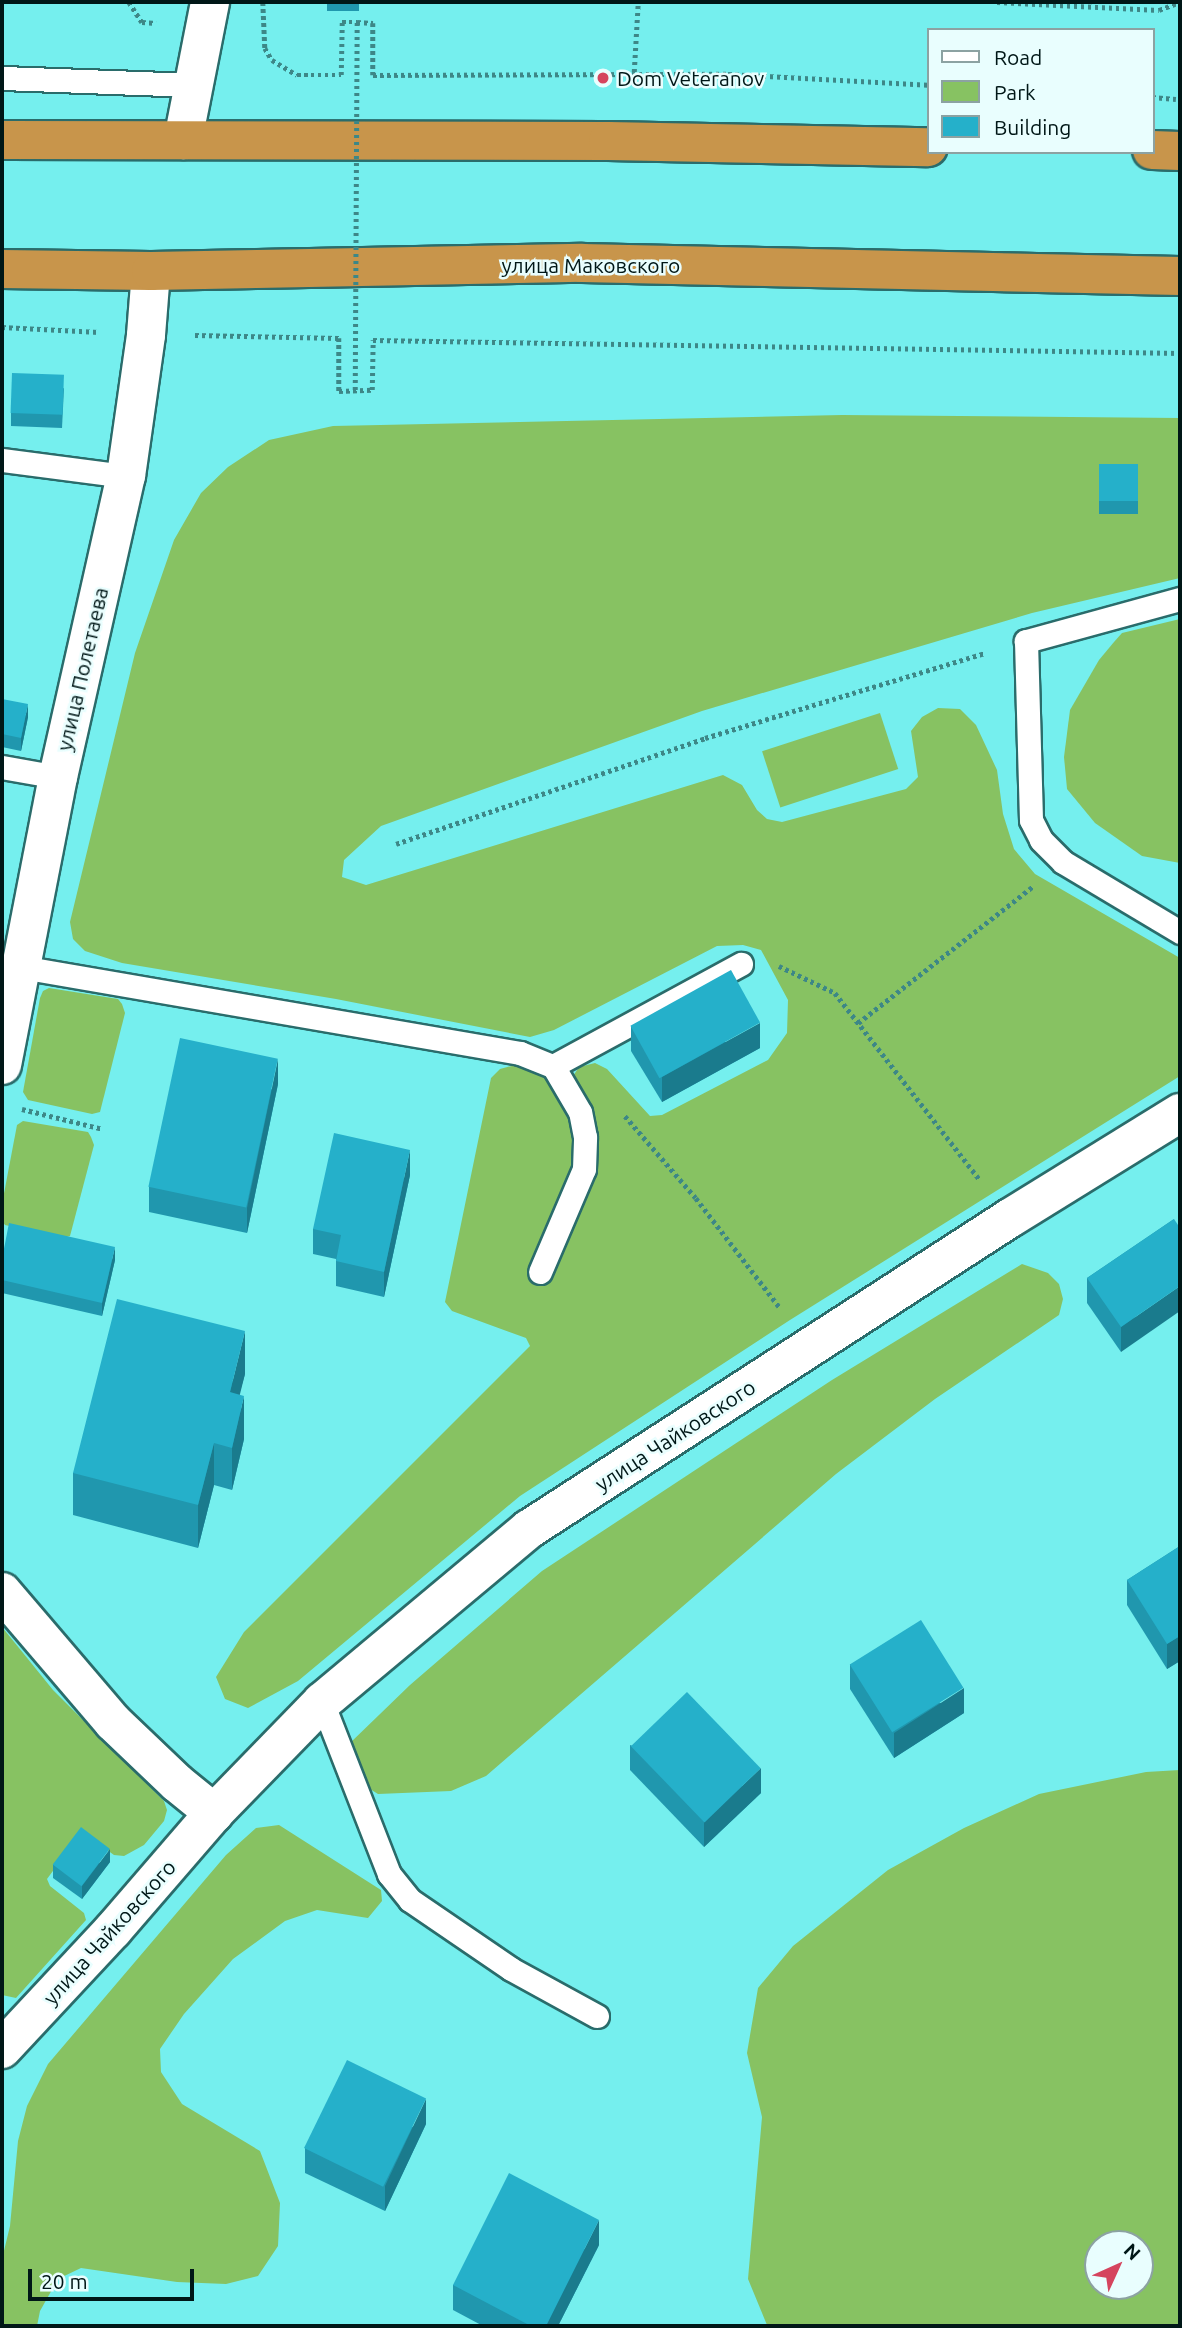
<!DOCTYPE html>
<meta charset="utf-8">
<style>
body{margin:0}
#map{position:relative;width:1182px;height:2328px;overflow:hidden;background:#75efee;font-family:Ubuntu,sans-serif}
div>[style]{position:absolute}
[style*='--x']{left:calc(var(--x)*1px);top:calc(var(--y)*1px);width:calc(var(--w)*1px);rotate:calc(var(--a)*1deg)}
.green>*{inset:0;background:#87c262;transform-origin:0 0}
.path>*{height:4.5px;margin-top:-2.25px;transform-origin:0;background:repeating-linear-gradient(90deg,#3d8787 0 3.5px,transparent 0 7px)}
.roads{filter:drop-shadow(2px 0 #2a6c6b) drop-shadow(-2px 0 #2a6c6b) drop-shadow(0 2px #2a6c6b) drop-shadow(0 -2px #2a6c6b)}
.lane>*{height:23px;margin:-11.5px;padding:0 11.5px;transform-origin:11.5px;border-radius:11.5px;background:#fff}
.street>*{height:38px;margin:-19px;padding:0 19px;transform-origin:19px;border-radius:19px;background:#fff}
.highway>*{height:38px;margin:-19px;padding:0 19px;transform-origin:19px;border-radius:19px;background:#c8954b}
.path-bridge>*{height:4.5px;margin-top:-2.25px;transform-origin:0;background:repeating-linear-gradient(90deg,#3d8787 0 3.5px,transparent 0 7px)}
.wall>*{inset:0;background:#2097ae;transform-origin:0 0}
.shaded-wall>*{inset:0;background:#1a7b8d}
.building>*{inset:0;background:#25b0ca;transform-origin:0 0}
.dots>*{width:19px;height:19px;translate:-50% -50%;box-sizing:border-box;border:4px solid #e9fefe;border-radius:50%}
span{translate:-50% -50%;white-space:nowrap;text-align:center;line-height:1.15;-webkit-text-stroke:5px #e9fefe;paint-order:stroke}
.poi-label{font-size:21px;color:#001717}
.left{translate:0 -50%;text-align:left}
.street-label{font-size:21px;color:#001717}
.frame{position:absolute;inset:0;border:4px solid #001717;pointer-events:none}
.legend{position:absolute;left:927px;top:28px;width:228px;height:126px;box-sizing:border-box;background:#e9fefe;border:2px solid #8ca2a2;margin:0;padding:9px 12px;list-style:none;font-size:21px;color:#001717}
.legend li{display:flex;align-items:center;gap:14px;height:35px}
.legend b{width:35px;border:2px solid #8ca2a2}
.north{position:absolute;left:1084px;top:2230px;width:70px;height:70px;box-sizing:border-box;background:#e9fefe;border:2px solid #8ca2a2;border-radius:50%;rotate:45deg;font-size:19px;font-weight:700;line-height:28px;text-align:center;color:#001717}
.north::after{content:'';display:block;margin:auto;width:24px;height:32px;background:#d5455e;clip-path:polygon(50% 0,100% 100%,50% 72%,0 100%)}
.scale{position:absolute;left:28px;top:2269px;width:166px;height:32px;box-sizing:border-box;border:4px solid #001717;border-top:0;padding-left:9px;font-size:21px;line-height:24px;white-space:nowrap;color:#001717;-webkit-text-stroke:5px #e9fefe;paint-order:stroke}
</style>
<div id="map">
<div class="green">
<div style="clip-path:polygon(842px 415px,1180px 418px,1180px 578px,1032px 613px,702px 711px,381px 826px,344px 860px,342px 877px,366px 885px,723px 775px,742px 785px,757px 810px,767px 819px,782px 822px,906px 789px,918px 777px,911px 731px,922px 717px,938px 708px,960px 709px,976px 725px,997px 770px,1003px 814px,1014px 849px,1035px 874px,1180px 958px,1180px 1076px,790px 1320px,520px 1496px,298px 1681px,248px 1708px,225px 1699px,216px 1677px,244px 1632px,530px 1346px,526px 1338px,452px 1311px,445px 1302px,491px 1078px,500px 1069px,519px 1064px,543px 1073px,552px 1082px,577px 1133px,578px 1168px,543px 1278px,595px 1174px,591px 1114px,573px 1076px,579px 1067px,595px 1063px,607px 1069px,650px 1116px,662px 1115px,768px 1060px,787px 1033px,788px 1000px,761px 950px,743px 945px,717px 946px,554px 1030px,530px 1037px,336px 999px,122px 963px,85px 951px,73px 939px,70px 922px,135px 653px,174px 540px,201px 493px,228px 467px,269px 440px,333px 426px)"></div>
<div style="clip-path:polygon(1180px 619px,1180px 863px,1142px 856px,1095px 823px,1067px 789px,1064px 757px,1070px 710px,1099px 660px,1114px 642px,1122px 633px)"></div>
<div style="left:880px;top:713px;width:59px;height:124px;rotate:72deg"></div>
<div style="clip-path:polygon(49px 988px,118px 999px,122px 1004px,125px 1013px,100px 1112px,92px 1114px,28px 1100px,23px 1092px,40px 998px,43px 991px)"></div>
<div style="clip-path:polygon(23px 1121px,88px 1132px,91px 1137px,94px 1145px,70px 1236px,63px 1238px,5px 1225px,2px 1221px,2px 1204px,17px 1125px)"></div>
<div style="clip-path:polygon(1022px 1264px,1048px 1273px,1059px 1284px,1063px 1299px,1059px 1315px,935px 1399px,836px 1474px,486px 1776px,451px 1791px,378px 1794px,354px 1779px,349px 1744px,410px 1685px,542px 1571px,832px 1380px)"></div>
<div style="clip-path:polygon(2px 1627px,53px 1690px,164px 1801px,167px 1810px,164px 1821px,144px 1845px,124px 1856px,114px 1855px,85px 1834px,78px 1837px,47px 1879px,50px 1886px,84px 1913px,86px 1920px,16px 1998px,2px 1995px)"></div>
<div style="clip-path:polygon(evenodd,1180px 1770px,1179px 2326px,767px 2325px,748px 2279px,762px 2117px,747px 2053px,758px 1988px,793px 1946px,888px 1870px,964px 1828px,1039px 1794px,1146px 1772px,1180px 1770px,1098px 2244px,1140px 2244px,1140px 2286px,1098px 2286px,1098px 2244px)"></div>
<div style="clip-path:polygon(279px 1825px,381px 1890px,382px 1901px,368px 1918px,317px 1910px,285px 1921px,233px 1959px,184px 2014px,160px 2049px,161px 2072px,182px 2104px,260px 2151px,280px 2203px,278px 2246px,258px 2276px,226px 2284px,177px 2282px,81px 2268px,58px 2279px,40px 2311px,37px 2326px,2px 2326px,2px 2259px,10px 2226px,18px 2141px,27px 2106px,48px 2064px,226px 1855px,256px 1828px)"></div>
</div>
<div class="path">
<div style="--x:129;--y:2;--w:24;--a:57"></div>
<div style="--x:142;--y:22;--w:14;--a:4"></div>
<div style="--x:263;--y:2;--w:46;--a:87.5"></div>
<div style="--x:265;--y:48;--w:14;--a:60"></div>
<div style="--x:272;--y:60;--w:29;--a:31"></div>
<div style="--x:297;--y:75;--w:44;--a:0"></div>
<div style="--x:341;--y:75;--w:53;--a:-88.9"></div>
<div style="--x:342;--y:22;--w:15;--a:0"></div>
<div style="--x:357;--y:22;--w:16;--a:4"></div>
<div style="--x:373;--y:23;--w:52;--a:90"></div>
<div style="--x:373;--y:75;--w:355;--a:-0.2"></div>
<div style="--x:728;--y:74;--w:200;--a:3.1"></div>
<div style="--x:997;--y:2;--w:162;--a:2.8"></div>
<div style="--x:1159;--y:10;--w:22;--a:-21"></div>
<div style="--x:634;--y:72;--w:70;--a:-86.7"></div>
<div style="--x:1152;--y:97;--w:24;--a:5"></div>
<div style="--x:2;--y:327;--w:97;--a:3"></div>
<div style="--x:195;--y:335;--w:144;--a:1.2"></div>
<div style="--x:339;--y:338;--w:53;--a:90"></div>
<div style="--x:339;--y:391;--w:33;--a:-2"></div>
<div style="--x:372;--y:390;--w:50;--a:-88.9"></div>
<div style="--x:373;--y:340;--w:807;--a:0.92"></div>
<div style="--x:396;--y:844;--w:327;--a:-18.9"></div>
<div style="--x:705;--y:738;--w:293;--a:-16.9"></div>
<div style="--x:779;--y:966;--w:62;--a:25.7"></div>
<div style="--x:835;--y:993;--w:237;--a:52.2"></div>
<div style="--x:858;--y:1023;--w:221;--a:-38"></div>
<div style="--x:22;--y:1109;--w:83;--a:13.9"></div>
<div style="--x:625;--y:1116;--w:108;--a:49.1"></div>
<div style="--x:696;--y:1198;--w:138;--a:52.6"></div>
</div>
<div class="roads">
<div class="lane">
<div style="--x:2;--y:78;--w:191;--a:2.1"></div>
<div style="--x:2;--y:460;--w:125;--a:7.4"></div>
<div style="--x:1180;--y:599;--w:160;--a:164.7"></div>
<div style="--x:1026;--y:641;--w:179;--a:88.4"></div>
<div style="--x:1031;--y:820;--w:22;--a:63"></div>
<div style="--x:1041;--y:840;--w:31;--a:45"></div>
<div style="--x:1063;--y:862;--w:136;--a:30.9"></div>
<div style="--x:2;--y:767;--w:57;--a:10.1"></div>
<div style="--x:21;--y:967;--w:506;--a:9.78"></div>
<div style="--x:520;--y:1053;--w:35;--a:22"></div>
<div style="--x:553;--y:1066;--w:214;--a:-28.5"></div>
<div style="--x:540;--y:1272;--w:112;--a:-66.9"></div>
<div style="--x:584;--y:1169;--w:32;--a:-88"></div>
<div style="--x:585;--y:1137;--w:25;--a:-101"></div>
<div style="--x:580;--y:1112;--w:53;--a:-120.4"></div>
<div style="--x:322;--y:1702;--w:185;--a:68.7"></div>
<div style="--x:389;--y:1874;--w:33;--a:51"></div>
<div style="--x:410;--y:1900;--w:122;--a:34.3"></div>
<div style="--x:511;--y:1969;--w:98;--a:28.7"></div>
</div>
<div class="street">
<div style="--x:183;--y:140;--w:141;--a:-78.9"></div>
<div style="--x:2;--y:1065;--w:293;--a:-79"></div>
<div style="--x:58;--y:777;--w:309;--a:-77.3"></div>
<div style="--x:126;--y:476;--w:142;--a:-81.9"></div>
<div style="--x:146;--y:335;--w:64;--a:-85.5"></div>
<div style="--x:2;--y:1592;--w:171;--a:49.5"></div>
<div style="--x:113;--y:1722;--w:88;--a:43.6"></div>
<div style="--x:177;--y:1783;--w:48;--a:39"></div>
<div style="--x:2;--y:2049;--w:163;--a:-47"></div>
<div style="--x:113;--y:1930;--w:155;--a:-49.2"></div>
<div style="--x:214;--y:1813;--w:155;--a:-45.8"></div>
<div style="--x:322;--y:1702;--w:270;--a:-39.9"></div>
<div style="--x:529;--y:1529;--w:573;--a:-32.89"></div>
<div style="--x:1010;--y:1218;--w:200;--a:-31.7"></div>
</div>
<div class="highway">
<div style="--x:2;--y:140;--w:606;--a:0.09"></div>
<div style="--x:608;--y:141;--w:320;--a:1.1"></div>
<div style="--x:1152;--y:150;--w:28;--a:2"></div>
<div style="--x:2;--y:269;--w:149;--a:0.8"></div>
<div style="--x:151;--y:271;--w:431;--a:-1.1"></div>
<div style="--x:582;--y:263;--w:598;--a:1.25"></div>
</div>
</div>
<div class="path-bridge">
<div style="--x:355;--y:390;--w:368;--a:-89.7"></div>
</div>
<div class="wall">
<div style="left:327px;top:2px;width:32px;height:9px"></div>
<div style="clip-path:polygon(64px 388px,62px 428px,11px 426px,11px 413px)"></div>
<div style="left:1099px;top:464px;width:39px;height:50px"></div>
<div style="clip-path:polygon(2px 699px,28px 717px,21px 751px,2px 747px)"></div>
<div style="clip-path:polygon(631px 1026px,760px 1048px,662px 1102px,631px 1051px)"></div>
<div style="clip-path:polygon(278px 1084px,247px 1233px,149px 1212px,149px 1187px)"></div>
<div style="clip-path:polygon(410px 1175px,384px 1297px,336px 1286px,336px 1259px,313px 1254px,313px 1229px)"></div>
<div style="clip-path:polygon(1174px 1219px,1121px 1352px,1087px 1303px,1087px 1278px)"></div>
<div style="clip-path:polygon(2px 1259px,115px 1260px,102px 1316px,2px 1293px)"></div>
<div style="clip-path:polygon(245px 1374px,239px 1395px,244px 1439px,232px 1490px,214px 1485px,198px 1548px,73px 1515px,73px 1473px)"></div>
<div style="clip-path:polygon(1180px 1546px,1180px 1661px,1167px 1669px,1127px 1605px,1127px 1580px)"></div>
<div style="clip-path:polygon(850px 1664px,964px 1713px,894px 1758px,850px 1689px)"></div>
<div style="clip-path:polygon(630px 1745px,761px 1793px,704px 1847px,630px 1770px)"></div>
<div style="clip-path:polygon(110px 1862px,82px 1899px,53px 1878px,53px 1865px)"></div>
<div style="clip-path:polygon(426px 2124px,385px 2211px,305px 2173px,305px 2148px)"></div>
<div style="clip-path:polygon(599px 2245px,558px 2326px,483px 2326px,453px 2310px,453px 2285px)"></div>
</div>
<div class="shaded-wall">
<div style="clip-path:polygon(28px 704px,28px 717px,21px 751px,21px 738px)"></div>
<div style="clip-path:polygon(760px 1023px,760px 1048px,662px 1102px,662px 1077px)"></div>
<div style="clip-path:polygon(278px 1059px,278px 1084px,247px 1233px,247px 1208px)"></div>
<div style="clip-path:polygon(410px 1150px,410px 1175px,384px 1297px,384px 1272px)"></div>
<div style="clip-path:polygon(115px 1247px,115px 1260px,102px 1316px,102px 1303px)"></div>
<div style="clip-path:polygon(1180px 1286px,1180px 1311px,1121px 1352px,1121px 1327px)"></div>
<div style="clip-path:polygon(245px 1331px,245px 1374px,230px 1434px,230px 1392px)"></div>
<div style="clip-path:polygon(244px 1396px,244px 1439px,232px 1490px,232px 1448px)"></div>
<div style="clip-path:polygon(214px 1443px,214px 1485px,198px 1548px,198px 1505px)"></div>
<div style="clip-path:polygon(1180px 1636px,1180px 1661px,1167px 1669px,1167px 1644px)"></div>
<div style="clip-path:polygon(964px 1688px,964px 1713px,894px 1758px,894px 1733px)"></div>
<div style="clip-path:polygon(761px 1768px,761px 1793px,704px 1847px,704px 1822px)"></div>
<div style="clip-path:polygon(110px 1849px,110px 1862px,82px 1899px,82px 1886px)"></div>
<div style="clip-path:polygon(426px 2099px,426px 2124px,385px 2211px,385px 2186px)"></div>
<div style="clip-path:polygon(599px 2220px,599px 2245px,558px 2326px,546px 2326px)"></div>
</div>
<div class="building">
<div style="left:12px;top:373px;width:52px;height:40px;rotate:2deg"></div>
<div style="left:1099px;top:464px;width:39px;height:37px"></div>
<div style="clip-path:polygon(2px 699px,28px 704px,21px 738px,2px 734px)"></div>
<div style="left:731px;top:970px;width:60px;height:115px;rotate:61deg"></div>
<div style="left:180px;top:1038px;width:100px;height:152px;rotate:12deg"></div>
<div style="clip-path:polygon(334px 1133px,410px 1150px,384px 1272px,336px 1261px,341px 1235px,313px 1229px)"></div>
<div style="clip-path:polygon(1174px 1219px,1180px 1228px,1180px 1286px,1121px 1327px,1087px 1278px)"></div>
<div style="clip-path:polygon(9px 1223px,115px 1247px,102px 1303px,2px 1280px,2px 1259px)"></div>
<div style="clip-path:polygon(117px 1299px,245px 1331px,230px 1392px,244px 1396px,232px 1448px,214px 1443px,198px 1505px,73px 1473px)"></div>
<div style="clip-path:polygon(1180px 1546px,1180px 1636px,1167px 1644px,1127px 1580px)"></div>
<div style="left:921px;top:1620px;width:80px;height:84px;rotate:58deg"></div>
<div style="left:687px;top:1692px;width:106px;height:78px;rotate:46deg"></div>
<div style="left:81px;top:1827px;width:36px;height:47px;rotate:37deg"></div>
<div style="left:347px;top:2060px;width:88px;height:98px;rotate:26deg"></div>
<div style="clip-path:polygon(509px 2173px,599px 2220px,546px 2326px,531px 2326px,453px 2285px)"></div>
</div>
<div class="dots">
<div style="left:603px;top:78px;background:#d5455e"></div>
</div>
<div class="poi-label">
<span class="left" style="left:617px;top:78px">Dom Veteranov</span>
</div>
<div class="street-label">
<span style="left:591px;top:265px">улица Маковского</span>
<span style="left:82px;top:669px;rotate:-77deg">улица Полетаева</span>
<span style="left:675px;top:1435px;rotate:-33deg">улица Чайковского</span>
<span style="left:109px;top:1932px;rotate:-48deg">улица Чайковского</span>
</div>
<div class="frame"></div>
<ul class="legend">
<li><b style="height:9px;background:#fff"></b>Road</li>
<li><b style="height:19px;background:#87c262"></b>Park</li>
<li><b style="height:19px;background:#25b0ca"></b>Building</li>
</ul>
<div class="north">N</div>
<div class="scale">20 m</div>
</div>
